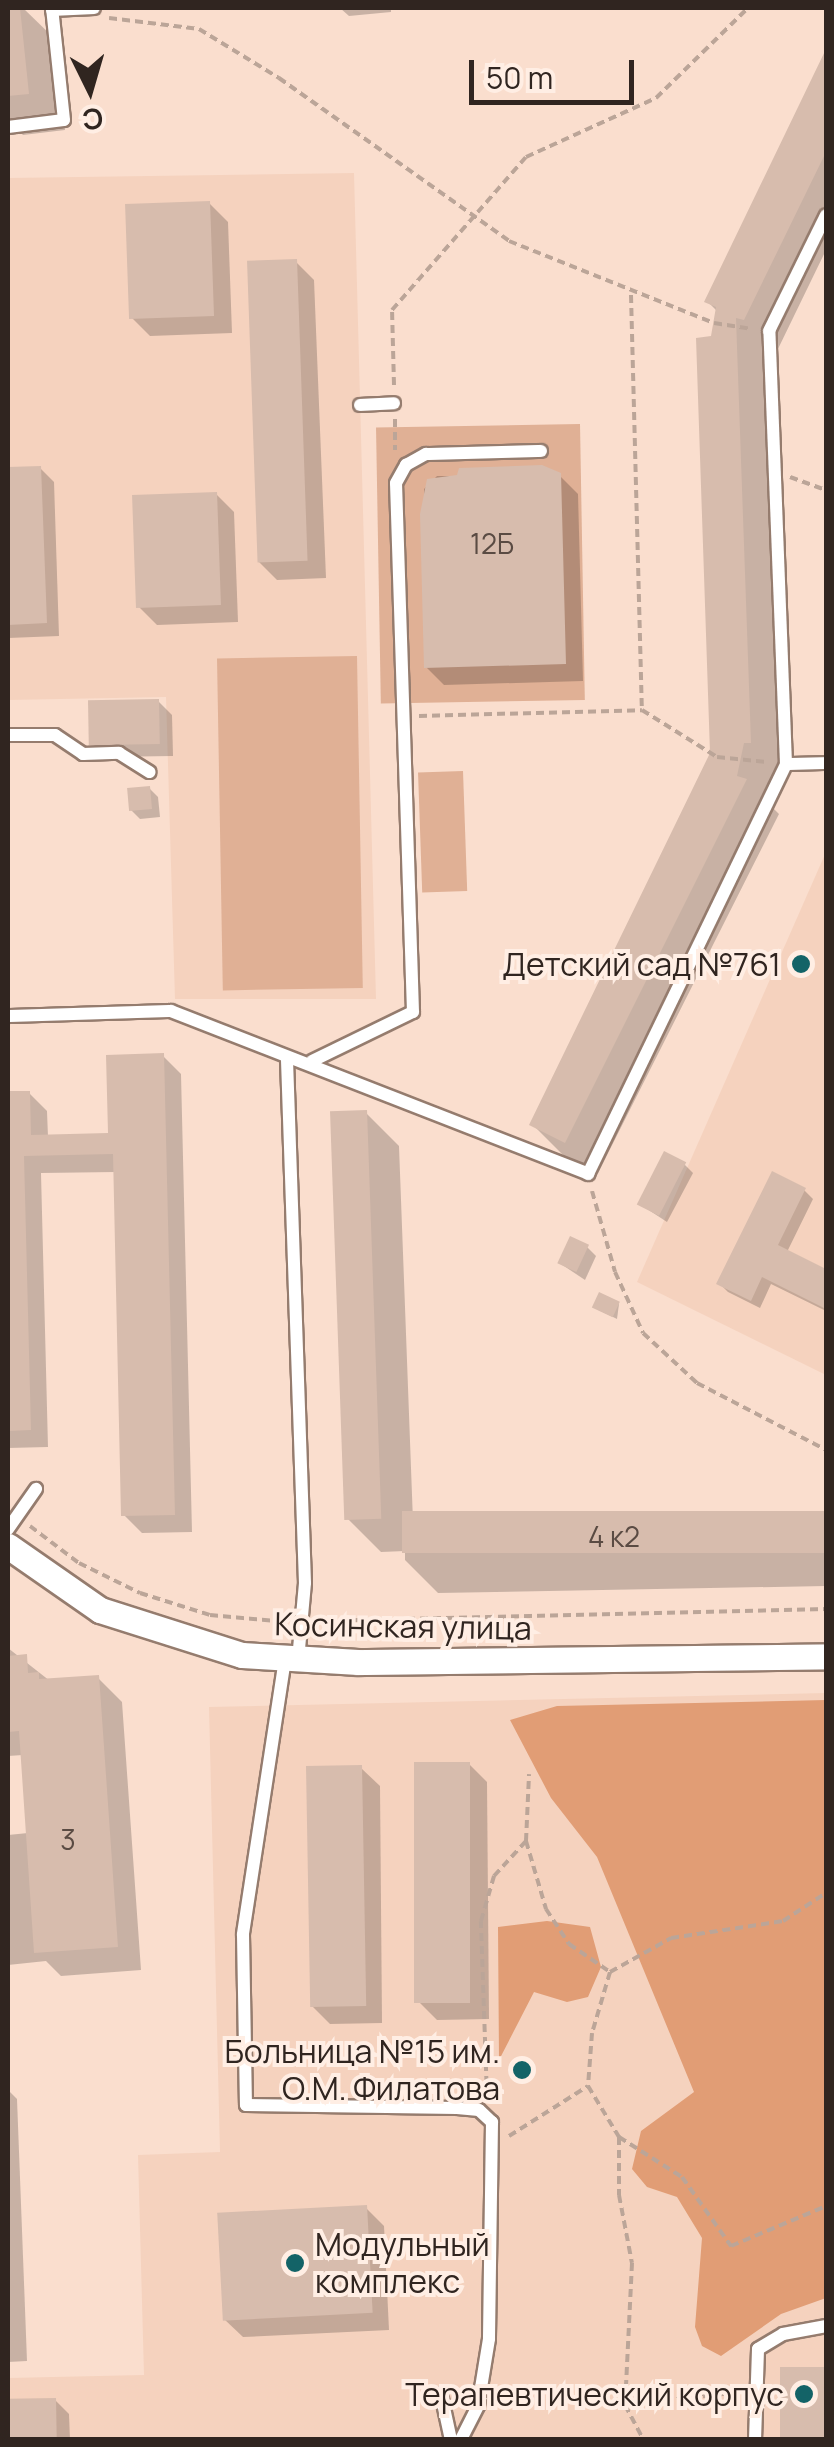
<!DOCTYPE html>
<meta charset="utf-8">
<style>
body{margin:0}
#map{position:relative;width:834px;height:2447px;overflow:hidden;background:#fadece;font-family:Manrope,sans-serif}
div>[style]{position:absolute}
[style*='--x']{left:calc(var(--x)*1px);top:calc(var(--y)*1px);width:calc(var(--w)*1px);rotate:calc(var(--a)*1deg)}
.built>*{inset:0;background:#f5d2be}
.green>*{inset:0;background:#e0b095;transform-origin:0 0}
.forest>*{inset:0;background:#e19d75}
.shadow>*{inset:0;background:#0003}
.building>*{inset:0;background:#d7bcad;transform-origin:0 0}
.path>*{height:4px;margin-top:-2px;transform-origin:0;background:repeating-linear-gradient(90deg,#bba598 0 8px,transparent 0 13px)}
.roads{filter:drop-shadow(2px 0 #957c6e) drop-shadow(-2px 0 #957c6e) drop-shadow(0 2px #957c6e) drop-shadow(0 -2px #957c6e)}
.service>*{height:12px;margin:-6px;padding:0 6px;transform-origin:6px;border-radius:6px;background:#fff}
.minor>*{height:25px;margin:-12.5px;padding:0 12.5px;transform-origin:12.5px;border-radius:12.5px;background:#fff}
.dots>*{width:28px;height:28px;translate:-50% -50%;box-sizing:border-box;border:5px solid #ffeee4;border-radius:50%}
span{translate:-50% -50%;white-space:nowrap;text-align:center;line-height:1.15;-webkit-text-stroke:8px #ffeee4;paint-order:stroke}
.number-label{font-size:28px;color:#5a4b43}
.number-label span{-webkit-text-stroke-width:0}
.poi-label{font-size:32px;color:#302520}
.right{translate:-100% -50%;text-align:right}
.left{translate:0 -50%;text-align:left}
.street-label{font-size:32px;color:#302520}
.frame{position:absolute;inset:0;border:10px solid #302520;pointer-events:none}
.north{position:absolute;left:40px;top:40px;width:100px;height:100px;-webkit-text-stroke:8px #ffeee4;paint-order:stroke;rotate:175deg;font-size:28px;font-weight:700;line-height:40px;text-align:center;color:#302520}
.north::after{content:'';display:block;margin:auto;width:35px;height:45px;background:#302520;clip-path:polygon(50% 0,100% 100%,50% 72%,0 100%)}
.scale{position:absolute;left:469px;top:60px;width:165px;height:45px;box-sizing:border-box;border:5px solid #302520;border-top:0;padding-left:12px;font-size:30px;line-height:35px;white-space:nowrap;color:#302520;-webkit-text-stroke:8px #ffeee4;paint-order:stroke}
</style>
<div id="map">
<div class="built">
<div style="clip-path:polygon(354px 173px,376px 999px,175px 999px,166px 697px,8px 700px,8px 178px)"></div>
<div style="clip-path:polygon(826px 852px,826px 1375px,637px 1282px)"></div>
<div style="clip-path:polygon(826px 1693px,826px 2439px,8px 2439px,8px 2378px,144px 2375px,138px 2155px,220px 2152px,209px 1707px)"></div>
</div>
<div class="green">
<div style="left:580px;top:424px;width:276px;height:204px;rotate:89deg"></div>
<div style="left:357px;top:656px;width:332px;height:140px;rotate:89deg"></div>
<div style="left:463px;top:771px;width:120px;height:45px;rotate:88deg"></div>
</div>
<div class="forest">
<div style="clip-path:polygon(826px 1700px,826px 2298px,781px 2314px,721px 2356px,702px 2346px,695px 2327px,702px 2238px,677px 2197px,647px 2187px,632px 2169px,641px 2131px,694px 2092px,597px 1857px,551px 1798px,510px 1720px,557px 1706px)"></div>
<div style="clip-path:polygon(547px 1921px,590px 1927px,601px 1967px,588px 1997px,567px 2002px,534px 1992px,499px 2060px,498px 1927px)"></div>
</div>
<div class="shadow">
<div style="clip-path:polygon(8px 8px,23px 8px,56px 40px,65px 130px,23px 135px,8px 120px)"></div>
<div style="clip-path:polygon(340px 8px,391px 8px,391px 12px,349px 16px)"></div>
<div style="clip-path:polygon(826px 55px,826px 250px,777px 351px,767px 348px,782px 775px,770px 805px,779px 814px,598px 1173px,565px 1157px,532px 1124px,713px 754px,718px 312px,707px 301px)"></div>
<div style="clip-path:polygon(210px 204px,228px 222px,232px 333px,150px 336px,132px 318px)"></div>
<div style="clip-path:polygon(296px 262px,314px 280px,326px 578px,277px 580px,259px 562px)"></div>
<div style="clip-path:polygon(40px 468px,54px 482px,59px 636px,8px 638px,8px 469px)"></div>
<div style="clip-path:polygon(437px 476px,560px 476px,578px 494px,583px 681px,444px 685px,426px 667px,424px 489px)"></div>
<div style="clip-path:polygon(216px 494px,234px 512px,238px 622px,157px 625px,139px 607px)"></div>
<div style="clip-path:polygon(824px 550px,826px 550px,826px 587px)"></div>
<div style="clip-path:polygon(158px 701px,172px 715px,173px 756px,106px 757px,92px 743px)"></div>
<div style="clip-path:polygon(149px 788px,158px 797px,160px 817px,140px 819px,131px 810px)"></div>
<div style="clip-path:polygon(163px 1056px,181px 1074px,192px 1532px,142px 1533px,124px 1515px,116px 1172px,41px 1173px,48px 1447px,8px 1448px,8px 1094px,29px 1093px,47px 1111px,48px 1137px,111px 1135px)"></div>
<div style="clip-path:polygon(366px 1113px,399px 1146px,413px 1521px,826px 1514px,826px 1586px,438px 1593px,405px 1560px,405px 1551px,381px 1552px,348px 1519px)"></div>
<div style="clip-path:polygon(684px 1164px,693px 1173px,667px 1222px,638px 1203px)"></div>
<div style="clip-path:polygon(804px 1190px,813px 1199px,787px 1252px,826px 1272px,826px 1311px,771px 1284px,760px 1308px,728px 1292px,719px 1283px)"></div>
<div style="clip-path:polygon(587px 1247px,596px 1256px,585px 1280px,561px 1264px)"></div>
<div style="clip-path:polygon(619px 1304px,617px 1319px,599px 1310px)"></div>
<div style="clip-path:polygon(8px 1648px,50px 1681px,98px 1678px,122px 1702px,141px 1970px,61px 1976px,46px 1961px,8px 1965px,8px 1835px,28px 1833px,23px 1755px,8px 1756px)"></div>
<div style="clip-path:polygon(469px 1764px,487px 1782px,489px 2019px,437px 2020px,419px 2002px)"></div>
<div style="clip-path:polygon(361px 1768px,380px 1786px,382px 2023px,330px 2024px,312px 2006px)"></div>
<div style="clip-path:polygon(8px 2090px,17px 2099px,27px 2361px,8px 2362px)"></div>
<div style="clip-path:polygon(366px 2208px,384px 2226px,389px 2330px,243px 2337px,224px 2319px)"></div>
<div style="clip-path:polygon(55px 2400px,69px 2414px,70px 2440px,8px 2440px,8px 2401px)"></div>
</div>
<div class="building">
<div style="clip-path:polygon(8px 8px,20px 8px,29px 94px,8px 96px)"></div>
<div style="clip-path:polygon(826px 49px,826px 152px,744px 320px,736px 318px,751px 743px,744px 743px,737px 776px,747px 779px,565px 1143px,529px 1125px,710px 753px,696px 338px,711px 336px,716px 307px,704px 302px)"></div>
<div style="left:210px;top:201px;width:115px;height:85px;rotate:88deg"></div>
<div style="left:297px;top:259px;width:302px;height:50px;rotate:88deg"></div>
<div style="clip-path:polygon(542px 465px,561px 473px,566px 664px,424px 668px,420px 514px,427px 479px,457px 475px,459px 468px)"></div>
<div style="clip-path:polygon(41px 466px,47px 623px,8px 625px,8px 467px)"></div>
<div style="left:217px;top:492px;width:113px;height:85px;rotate:88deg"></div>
<div style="left:159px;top:699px;width:45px;height:71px;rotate:89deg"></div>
<div style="left:150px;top:786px;width:23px;height:23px;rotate:85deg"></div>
<div style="clip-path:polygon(164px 1053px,175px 1515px,121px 1516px,113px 1154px,24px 1156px,31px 1430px,8px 1431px,8px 1091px,30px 1091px,31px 1135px,108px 1133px,106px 1055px)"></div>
<div style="left:367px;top:1110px;width:409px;height:37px;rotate:88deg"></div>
<div style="left:664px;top:1151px;width:25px;height:60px;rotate:27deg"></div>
<div style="clip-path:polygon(772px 1171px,806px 1188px,778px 1245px,826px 1269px,826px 1309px,762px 1277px,751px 1301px,716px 1284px)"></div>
<div style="left:570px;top:1236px;width:21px;height:30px;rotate:25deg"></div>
<div style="left:599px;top:1292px;width:23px;height:17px;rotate:25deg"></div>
<div style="left:826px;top:1511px;width:42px;height:424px;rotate:90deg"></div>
<div style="clip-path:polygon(27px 1654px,28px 1673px,39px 1672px,39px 1679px,99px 1675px,118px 1947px,34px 1953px,19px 1731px,8px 1732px,8px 1656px)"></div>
<div style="left:414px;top:1762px;width:56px;height:241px"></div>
<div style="left:362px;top:1765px;width:241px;height:56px;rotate:89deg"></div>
<div style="left:367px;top:2205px;width:108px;height:150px;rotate:87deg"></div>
<div style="left:826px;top:2367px;width:73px;height:46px;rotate:90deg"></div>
<div style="left:56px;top:2398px;width:42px;height:48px;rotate:89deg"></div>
</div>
<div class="path">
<div style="--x:109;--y:18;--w:91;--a:7"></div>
<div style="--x:199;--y:29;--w:94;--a:31.5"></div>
<div style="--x:279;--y:78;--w:282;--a:35.3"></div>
<div style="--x:509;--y:241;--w:221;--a:21.8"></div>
<div style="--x:714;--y:323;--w:37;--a:9"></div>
<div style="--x:631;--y:295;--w:415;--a:88.5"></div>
<div style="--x:394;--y:385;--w:75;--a:-91.5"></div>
<div style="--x:392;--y:310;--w:203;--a:-48.8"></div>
<div style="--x:526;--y:157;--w:143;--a:-24.4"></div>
<div style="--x:656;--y:98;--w:129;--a:-44.4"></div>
<div style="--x:395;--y:419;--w:31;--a:90"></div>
<div style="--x:790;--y:477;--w:38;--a:20"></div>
<div style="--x:419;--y:716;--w:223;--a:-1.5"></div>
<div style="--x:642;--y:710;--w:89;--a:32.1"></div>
<div style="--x:717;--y:757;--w:49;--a:5.8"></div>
<div style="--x:592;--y:1191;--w:84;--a:74.1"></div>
<div style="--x:615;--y:1272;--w:67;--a:65.3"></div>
<div style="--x:643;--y:1333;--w:74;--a:42.8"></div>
<div style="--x:697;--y:1383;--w:145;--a:27.4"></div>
<div style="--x:30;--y:1526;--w:61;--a:37.1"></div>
<div style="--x:79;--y:1563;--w:68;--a:26.2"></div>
<div style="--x:140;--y:1593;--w:73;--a:17.4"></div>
<div style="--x:210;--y:1615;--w:77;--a:5.2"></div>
<div style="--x:316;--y:1621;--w:510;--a:-1.35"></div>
<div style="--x:526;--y:1841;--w:67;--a:-87.4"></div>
<div style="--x:610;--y:1972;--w:70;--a:-29.1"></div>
<div style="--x:671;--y:1938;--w:113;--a:-8.6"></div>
<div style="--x:783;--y:1921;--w:51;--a:-33.1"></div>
<div style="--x:487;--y:2097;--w:176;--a:-92"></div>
<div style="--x:481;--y:1921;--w:47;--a:-73.9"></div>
<div style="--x:494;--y:1876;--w:47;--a:-47.6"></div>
<div style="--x:526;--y:1841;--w:71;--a:73.6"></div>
<div style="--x:546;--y:1909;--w:42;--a:56.7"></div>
<div style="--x:569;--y:1944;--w:50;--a:34.3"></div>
<div style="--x:610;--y:1972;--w:64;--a:106.4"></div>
<div style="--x:592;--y:2033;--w:53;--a:94.3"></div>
<div style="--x:509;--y:2136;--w:93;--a:-32.3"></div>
<div style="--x:588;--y:2086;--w:60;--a:58.7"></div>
<div style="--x:619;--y:2137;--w:75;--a:32.4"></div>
<div style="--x:682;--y:2177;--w:85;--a:54.6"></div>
<div style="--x:731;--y:2246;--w:103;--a:-22.8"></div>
<div style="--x:619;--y:2137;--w:58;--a:90"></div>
<div style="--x:619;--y:2195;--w:69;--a:79.2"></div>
<div style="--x:632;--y:2263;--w:142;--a:92.8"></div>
<div style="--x:625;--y:2405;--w:40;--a:62"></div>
<div style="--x:625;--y:2405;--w:116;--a:-6.4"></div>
</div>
<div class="roads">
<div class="service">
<div style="--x:52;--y:10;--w:42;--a:-2.7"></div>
<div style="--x:8;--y:127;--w:56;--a:-7.1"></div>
<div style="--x:64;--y:120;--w:113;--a:-96.1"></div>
<div style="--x:360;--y:405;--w:34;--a:-3"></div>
<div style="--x:8;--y:735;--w:47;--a:0"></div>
<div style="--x:55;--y:735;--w:34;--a:34"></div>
<div style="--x:83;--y:754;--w:36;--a:-2"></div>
<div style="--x:119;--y:753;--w:36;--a:32"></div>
<div style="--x:786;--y:764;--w:40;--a:-1.4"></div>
<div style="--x:8;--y:1016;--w:163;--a:-1.8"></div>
<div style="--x:171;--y:1011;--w:448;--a:21.3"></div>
<div style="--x:588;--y:1174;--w:455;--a:-64.2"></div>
<div style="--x:786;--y:764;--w:433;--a:-92.2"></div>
<div style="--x:769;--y:331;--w:129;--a:-63.8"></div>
<div style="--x:287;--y:1060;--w:523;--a:88.03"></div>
<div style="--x:305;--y:1583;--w:77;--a:95.2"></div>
<div style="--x:312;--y:1061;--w:112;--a:-25.9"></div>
<div style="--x:413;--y:1012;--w:529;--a:-91.84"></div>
<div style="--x:396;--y:483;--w:21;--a:-61"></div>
<div style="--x:406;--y:465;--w:23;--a:-29"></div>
<div style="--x:426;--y:454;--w:115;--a:-1.5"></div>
<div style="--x:8;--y:1529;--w:49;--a:-55"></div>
<div style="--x:285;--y:1659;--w:279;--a:98.7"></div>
<div style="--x:243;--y:1935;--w:170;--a:89"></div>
<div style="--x:246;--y:2105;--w:211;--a:0.8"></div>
<div style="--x:457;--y:2108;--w:22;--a:5"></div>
<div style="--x:479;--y:2110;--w:18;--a:43"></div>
<div style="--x:492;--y:2122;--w:217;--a:90.8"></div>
<div style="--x:489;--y:2339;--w:68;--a:99.3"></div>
<div style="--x:478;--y:2406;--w:38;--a:117"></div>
<div style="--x:441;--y:2394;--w:47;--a:77.7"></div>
<div style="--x:755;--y:2440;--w:91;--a:-88.1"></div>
<div style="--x:758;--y:2349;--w:29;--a:-31"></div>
<div style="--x:783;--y:2334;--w:44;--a:-10.5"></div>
</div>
<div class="minor">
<div style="--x:8;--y:1546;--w:112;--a:34.8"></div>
<div style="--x:100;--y:1610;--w:149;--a:17.6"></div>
<div style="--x:242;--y:1655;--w:116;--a:3.5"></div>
<div style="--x:358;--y:1662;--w:468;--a:-0.7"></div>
</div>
</div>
<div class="dots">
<div style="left:801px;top:964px;background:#136367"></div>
<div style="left:522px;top:2070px;background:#136367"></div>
<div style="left:295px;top:2263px;background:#136367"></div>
<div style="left:804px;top:2394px;background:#136367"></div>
</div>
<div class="number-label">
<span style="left:492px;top:543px">12Б</span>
<span style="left:614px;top:1536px">4 к2</span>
<span style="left:68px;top:1839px">3</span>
</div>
<div class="poi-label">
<span class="right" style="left:781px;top:964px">Детский сад №761</span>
<span class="right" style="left:500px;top:2070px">Больница №15 им.<br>О.М. Филатова</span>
<span class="left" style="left:315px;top:2263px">Модульный<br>комплекс</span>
<span class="right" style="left:784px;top:2394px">Терапевтический корпус</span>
</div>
<div class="street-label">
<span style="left:403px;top:1626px;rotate:1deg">Косинская улица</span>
</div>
<div class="frame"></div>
<div class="north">С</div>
<div class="scale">50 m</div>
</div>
